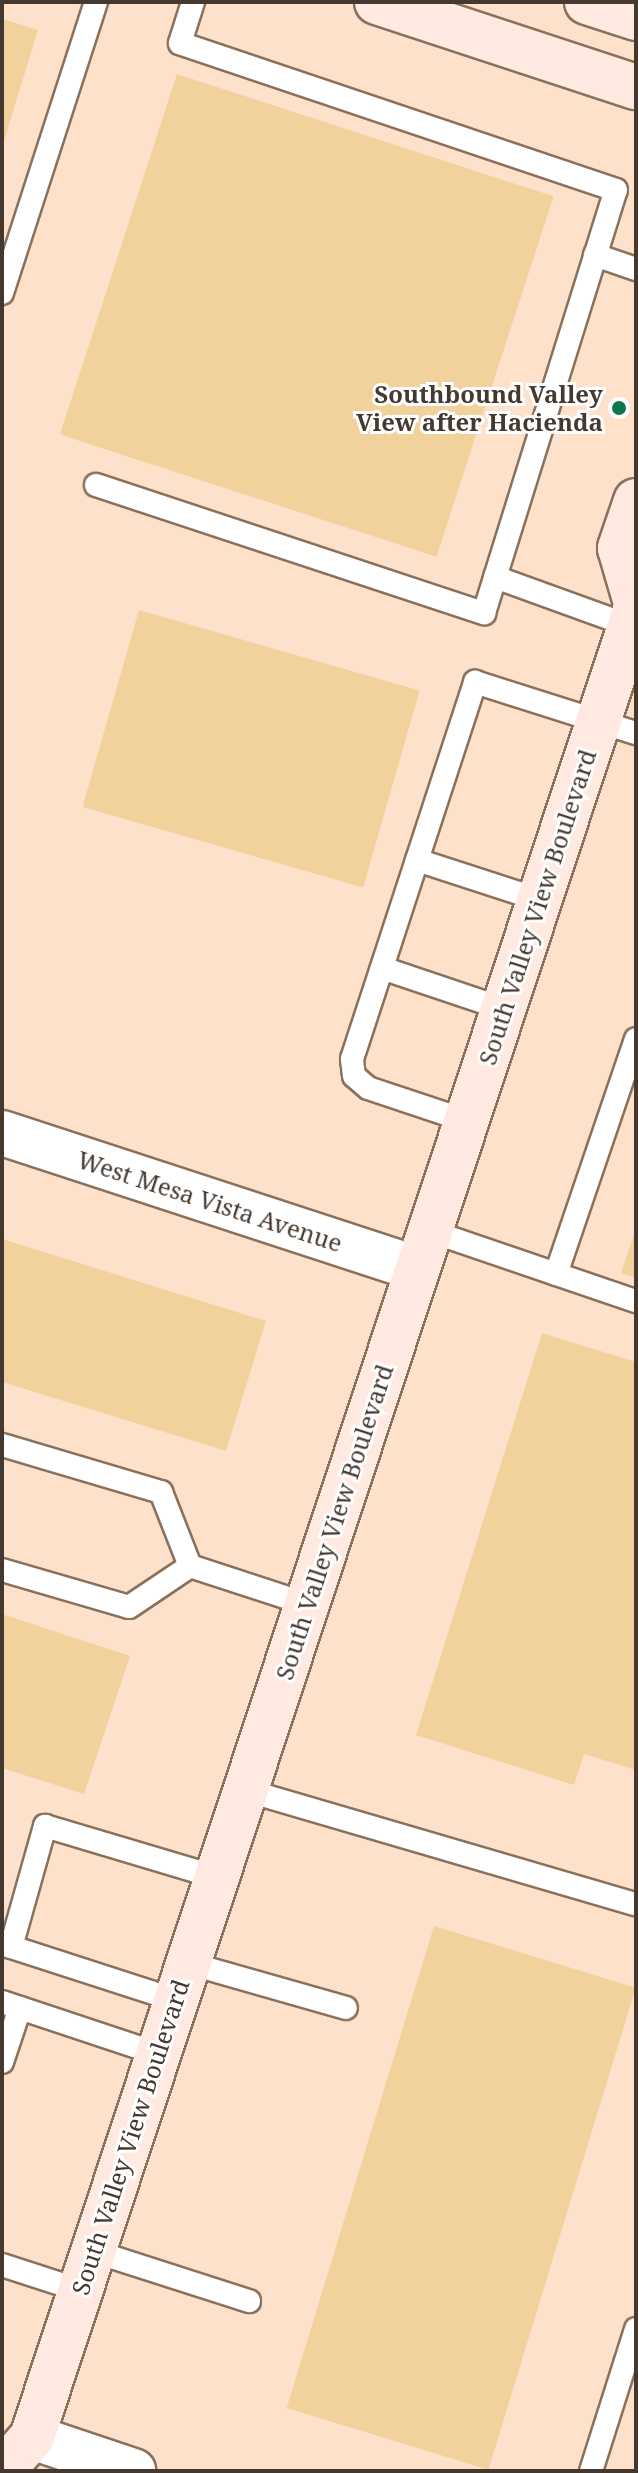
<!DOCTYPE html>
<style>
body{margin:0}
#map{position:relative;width:638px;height:2473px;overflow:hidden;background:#fbefe6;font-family:"Noto Serif",serif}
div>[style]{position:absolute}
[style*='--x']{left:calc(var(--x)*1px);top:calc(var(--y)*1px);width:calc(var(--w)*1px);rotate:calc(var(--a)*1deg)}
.built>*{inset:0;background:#fee1cb;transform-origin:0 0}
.building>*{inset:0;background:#f1d29d;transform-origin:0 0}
.roads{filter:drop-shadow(2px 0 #8a715c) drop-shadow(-2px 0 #8a715c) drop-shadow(0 2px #8a715c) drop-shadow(0 -2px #8a715c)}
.lane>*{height:22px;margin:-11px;padding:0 11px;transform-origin:11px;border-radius:11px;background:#fff}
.street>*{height:44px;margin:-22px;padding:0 22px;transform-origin:22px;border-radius:22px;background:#fff}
.secondary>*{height:44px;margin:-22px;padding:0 22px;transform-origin:22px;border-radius:22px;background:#ffe9e1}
.dots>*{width:22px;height:22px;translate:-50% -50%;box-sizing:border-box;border:4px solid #fff;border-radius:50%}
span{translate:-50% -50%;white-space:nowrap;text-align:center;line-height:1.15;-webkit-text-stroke:6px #fff;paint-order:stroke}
.poi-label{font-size:24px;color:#44382f;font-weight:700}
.right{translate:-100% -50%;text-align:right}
.street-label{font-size:24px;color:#44382f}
.frame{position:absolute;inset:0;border:4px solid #44382f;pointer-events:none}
</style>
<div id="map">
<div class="built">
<div style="left:2px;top:2px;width:634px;height:2469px"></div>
</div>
<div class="building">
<div style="clip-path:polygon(2px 19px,38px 30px,3px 144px,2px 143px)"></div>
<div style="left:177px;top:74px;width:396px;height:379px;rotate:18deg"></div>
<div style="left:139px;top:610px;width:292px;height:205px;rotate:16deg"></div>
<div style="clip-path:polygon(636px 1229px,636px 1278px,621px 1273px)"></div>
<div style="clip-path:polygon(2px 1239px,266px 1321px,226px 1451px,2px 1382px)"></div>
<div style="clip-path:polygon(542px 1333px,636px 1362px,636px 1770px,584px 1754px,574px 1785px,416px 1735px)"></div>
<div style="clip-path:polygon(2px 1614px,130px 1656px,84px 1794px,2px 1768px)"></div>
<div style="left:434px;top:1926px;width:211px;height:504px;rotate:17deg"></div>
</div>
<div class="roads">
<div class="lane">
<div style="--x:595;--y:255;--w:43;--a:18.9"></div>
<div style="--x:2;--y:293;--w:306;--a:-72.1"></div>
<div style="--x:96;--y:485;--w:409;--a:18.3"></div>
<div style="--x:484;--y:613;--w:443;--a:-72.7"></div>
<div style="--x:616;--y:190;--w:460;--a:-161.4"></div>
<div style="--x:180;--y:43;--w:43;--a:-72.4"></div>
<div style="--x:495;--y:577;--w:144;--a:19.9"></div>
<div style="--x:417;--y:860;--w:129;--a:18"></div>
<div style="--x:382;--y:968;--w:129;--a:18.6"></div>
<div style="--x:467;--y:1121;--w:104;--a:-161.6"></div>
<div style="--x:368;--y:1088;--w:18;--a:-139"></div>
<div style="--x:354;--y:1076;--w:17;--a:-97"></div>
<div style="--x:352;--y:1059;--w:397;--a:-71.9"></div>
<div style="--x:475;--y:682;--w:169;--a:17.6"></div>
<div style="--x:430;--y:1231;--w:218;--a:18.8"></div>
<div style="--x:556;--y:1274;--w:248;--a:-71.2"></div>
<div style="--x:2;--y:1445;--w:166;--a:16.5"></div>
<div style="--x:161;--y:1492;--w:79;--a:68.6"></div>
<div style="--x:190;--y:1566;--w:122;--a:18.1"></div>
<div style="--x:2;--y:1570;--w:132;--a:16.2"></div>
<div style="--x:129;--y:1607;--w:73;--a:-33.9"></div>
<div style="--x:245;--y:1790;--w:407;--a:16.3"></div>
<div style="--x:2;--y:1944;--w:182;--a:17.9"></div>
<div style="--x:11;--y:1947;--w:126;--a:-74.3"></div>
<div style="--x:45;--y:1826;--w:178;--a:16.6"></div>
<div style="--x:188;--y:1963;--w:164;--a:15.9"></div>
<div style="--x:2;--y:2002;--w:164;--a:18.4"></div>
<div style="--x:2;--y:2062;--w:57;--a:-71.6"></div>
<div style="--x:93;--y:2251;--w:164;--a:17.8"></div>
<div style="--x:2;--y:2265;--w:81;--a:18"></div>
<div style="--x:591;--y:2471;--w:149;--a:-72.4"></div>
</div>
<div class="street">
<div style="--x:2;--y:1133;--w:437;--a:18.1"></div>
<div style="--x:32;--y:2437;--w:107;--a:18.6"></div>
</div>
<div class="secondary">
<div style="--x:377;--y:2;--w:273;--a:18.2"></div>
<div style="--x:587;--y:2;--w:52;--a:18.1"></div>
<div style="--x:636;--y:501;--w:50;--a:108.8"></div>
<div style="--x:620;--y:548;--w:57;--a:73.8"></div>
<div style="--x:2;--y:2471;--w:45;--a:-48.6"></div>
<div style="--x:32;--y:2437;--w:1927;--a:-71.73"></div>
</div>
</div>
<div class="dots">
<div style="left:619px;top:408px;background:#0f7750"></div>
</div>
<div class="poi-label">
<span class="right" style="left:603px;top:408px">Southbound Valley<br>View after Hacienda</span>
</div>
<div class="street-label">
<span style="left:537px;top:907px;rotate:-72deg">South Valley View Boulevard</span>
<span style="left:210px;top:1201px;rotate:18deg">West Mesa Vista Avenue</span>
<span style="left:334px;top:1522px;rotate:-72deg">South Valley View Boulevard</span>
<span style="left:130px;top:2137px;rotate:-72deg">South Valley View Boulevard</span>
</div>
<div class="frame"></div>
</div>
